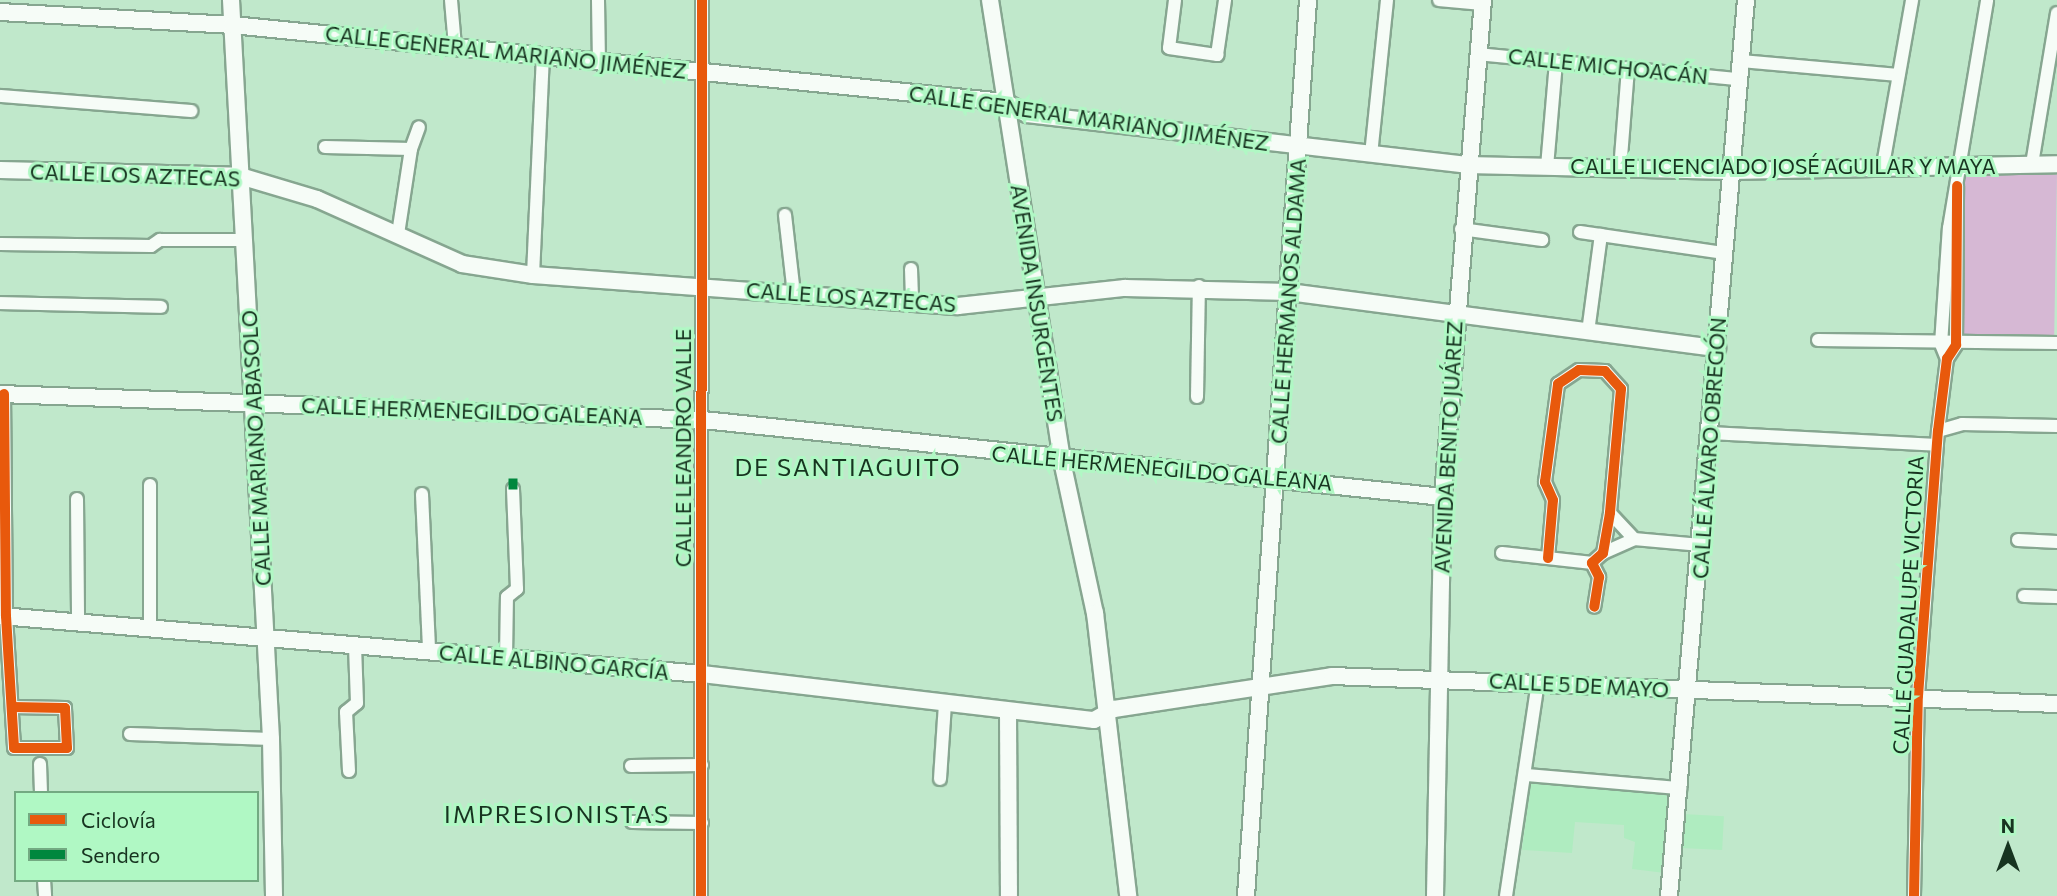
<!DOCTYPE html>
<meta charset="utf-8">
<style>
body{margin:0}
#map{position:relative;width:2057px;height:896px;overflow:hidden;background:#c0e8cb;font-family:Commissioner,sans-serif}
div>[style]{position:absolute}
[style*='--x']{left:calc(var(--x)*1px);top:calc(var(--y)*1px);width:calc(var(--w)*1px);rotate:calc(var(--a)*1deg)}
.built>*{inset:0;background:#afecc0;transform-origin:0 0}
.green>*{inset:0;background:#d6b8d4;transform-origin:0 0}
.roads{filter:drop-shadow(2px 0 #86a690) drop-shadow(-2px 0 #86a690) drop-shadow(0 2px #86a690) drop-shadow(0 -2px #86a690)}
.minor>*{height:12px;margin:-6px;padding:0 6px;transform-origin:6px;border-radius:6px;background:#f6fcf7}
.major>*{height:16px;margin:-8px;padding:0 8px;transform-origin:8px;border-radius:8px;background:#f6fcf7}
.quiet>*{height:9px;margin-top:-4.5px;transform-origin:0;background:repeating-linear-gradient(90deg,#00873e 0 18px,transparent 0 27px)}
.cycleway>*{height:10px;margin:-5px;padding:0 5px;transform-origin:5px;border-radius:5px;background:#e8590c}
span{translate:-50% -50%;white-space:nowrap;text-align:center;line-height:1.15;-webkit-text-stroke:6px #b0f8c4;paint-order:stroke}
.street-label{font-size:21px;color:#173420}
.quarter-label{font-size:24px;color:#173420;letter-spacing:2px}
.legend{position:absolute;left:14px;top:791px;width:245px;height:91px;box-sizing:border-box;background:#b0f8c4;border:2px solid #73aa82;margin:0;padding:9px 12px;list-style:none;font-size:21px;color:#173420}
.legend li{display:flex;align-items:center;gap:14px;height:35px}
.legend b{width:35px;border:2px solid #73aa82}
.north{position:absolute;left:1973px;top:812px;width:70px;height:70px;-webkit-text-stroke:5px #b0f8c4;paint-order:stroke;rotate:0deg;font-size:19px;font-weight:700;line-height:28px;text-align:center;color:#173420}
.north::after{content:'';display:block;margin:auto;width:24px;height:32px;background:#173420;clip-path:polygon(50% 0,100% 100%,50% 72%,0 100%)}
</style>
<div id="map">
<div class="built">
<div style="clip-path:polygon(1531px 782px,1671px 794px,1665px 873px,1632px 869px,1635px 842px,1624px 838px,1624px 825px,1575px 822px,1572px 853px,1522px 850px)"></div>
<div style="left:1683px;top:814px;width:41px;height:34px;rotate:3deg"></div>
</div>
<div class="green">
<div style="left:1965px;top:173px;width:92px;height:161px;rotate:1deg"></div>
</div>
<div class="roads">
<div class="minor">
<div style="--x:451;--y:0;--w:47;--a:85.1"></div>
<div style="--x:598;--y:0;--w:62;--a:89.1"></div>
<div style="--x:1175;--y:0;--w:48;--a:97.1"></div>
<div style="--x:1169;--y:48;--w:49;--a:8.3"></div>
<div style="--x:1217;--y:55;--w:56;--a:-81.7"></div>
<div style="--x:1439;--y:0;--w:43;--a:5.3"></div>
<div style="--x:1477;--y:54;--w:263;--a:5.5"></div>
<div style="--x:1741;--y:61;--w:158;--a:5.1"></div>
<div style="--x:0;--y:96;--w:192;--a:4.5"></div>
<div style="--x:325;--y:147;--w:86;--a:1.3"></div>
<div style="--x:1371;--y:155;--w:156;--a:-84.1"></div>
<div style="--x:2032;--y:164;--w:153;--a:-80.6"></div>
<div style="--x:1883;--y:165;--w:168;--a:-80"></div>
<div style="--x:1547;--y:167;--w:106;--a:-85.1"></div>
<div style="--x:1620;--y:170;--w:102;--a:-85.5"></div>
<div style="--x:785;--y:215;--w:80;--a:83.5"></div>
<div style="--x:1461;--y:229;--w:82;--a:7.7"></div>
<div style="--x:1580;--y:232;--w:146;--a:8.3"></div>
<div style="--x:398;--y:234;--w:86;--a:-81.3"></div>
<div style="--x:411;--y:149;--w:23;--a:-70"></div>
<div style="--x:0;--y:244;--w:151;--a:0.8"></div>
<div style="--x:151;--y:246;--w:11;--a:-34"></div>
<div style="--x:160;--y:240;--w:85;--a:0"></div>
<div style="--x:911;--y:269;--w:34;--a:88"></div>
<div style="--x:533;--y:275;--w:219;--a:-87.4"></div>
<div style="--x:0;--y:303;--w:161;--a:1.4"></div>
<div style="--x:1588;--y:332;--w:98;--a:-82.4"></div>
<div style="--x:1818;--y:340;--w:239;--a:0.7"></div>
<div style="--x:1947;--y:359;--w:16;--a:-112"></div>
<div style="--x:1941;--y:344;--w:116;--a:-86.1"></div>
<div style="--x:1949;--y:228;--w:231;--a:-80.5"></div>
<div style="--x:4;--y:394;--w:222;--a:89.5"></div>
<div style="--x:6;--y:616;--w:132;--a:86.5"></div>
<div style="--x:14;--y:748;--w:53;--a:0"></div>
<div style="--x:67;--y:748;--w:40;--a:-92.9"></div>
<div style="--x:65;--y:708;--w:53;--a:-178.9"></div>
<div style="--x:1197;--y:397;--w:111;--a:-89"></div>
<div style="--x:1938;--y:431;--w:25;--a:-16"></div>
<div style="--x:1962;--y:424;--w:95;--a:1.2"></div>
<div style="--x:1710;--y:433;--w:227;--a:3"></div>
<div style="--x:150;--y:485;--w:144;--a:90"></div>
<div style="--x:422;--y:494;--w:157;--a:87.4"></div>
<div style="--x:77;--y:499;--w:124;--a:89.5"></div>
<div style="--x:1610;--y:513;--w:35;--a:47"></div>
<div style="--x:2018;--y:540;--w:39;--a:3"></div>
<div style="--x:1502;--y:553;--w:91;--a:6.3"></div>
<div style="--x:1603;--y:553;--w:34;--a:-24"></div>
<div style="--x:1634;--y:539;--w:67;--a:5.1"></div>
<div style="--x:1548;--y:558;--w:58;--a:-85.1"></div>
<div style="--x:1553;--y:500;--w:20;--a:-114"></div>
<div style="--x:1545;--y:482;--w:99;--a:-82.4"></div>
<div style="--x:1558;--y:384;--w:25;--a:-34"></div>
<div style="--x:1579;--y:370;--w:26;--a:2"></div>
<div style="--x:1605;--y:371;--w:24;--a:48"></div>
<div style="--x:1621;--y:389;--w:124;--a:95.1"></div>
<div style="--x:1610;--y:513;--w:41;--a:99.9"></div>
<div style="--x:1603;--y:553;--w:15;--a:138"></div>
<div style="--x:1592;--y:563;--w:16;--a:63"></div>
<div style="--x:1599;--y:577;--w:30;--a:99"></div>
<div style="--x:2024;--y:596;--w:33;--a:2"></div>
<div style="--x:506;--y:658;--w:61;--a:-89.1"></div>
<div style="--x:507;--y:597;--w:13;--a:-39"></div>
<div style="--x:517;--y:589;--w:100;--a:-92.3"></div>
<div style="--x:130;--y:734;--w:141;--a:2"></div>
<div style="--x:40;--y:764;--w:29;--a:88"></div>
<div style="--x:631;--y:766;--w:71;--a:-0.8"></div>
<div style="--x:349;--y:771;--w:59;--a:-92.9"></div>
<div style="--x:346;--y:712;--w:14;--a:-39"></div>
<div style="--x:357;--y:703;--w:57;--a:-92"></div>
<div style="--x:1527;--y:775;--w:154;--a:4.9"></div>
<div style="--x:940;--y:779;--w:76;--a:-86.2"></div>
<div style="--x:632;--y:822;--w:70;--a:0.8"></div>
<div style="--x:44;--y:880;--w:16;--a:86"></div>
<div style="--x:701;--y:896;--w:896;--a:-89.94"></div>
<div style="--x:1506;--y:896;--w:215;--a:-81.5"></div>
<div style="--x:1914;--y:896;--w:200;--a:-88.9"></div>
<div style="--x:1918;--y:696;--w:266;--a:-85.7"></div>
<div style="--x:1938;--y:431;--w:73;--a:-82.9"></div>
<div style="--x:1947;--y:359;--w:17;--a:-57"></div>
<div style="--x:1956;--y:345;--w:159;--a:-89.6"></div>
</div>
<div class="major">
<div style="--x:231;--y:0;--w:740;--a:86.9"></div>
<div style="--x:271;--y:739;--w:157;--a:88.9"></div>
<div style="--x:990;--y:0;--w:467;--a:81.1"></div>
<div style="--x:1062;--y:461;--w:156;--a:77.8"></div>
<div style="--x:1095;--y:613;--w:285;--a:83.3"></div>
<div style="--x:0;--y:12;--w:232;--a:3.2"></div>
<div style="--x:232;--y:25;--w:777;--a:5.69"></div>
<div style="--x:1005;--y:102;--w:25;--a:29"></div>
<div style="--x:1027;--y:114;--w:443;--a:6.6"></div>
<div style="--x:1467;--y:165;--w:264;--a:1.3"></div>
<div style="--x:1731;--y:171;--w:326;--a:-1.2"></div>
<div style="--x:0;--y:170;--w:240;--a:1.4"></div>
<div style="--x:240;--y:176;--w:80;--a:16.6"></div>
<div style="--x:317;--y:199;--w:159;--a:24.1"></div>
<div style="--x:462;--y:264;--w:72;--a:8.8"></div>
<div style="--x:533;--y:275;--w:426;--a:4.2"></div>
<div style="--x:958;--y:306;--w:168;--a:-6.2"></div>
<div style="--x:1125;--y:288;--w:164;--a:1.4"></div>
<div style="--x:1289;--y:292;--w:432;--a:7.5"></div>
<div style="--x:0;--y:394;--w:703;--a:2.12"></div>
<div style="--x:703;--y:420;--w:744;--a:5.94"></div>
<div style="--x:0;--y:616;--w:704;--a:4.72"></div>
<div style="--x:702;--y:674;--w:395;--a:6.7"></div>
<div style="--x:1094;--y:720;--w:23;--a:-29"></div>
<div style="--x:1114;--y:709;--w:220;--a:-8.6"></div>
<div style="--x:1332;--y:676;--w:726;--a:2.21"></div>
<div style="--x:1008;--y:712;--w:184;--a:89.7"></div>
<div style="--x:1246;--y:896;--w:898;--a:-86.04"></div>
<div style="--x:1435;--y:896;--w:399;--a:-88.9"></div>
<div style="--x:1443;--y:497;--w:499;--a:-85.4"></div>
<div style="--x:1669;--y:896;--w:899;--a:-85.09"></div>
</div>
</div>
<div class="quiet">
<div style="--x:513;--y:478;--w:11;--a:90"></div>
</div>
<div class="cycleway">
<div style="--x:4;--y:394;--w:222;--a:89.5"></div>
<div style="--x:6;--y:616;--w:132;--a:86.5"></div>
<div style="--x:14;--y:748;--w:53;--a:0"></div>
<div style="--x:67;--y:748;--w:40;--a:-92.9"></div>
<div style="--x:65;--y:708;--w:53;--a:-178.9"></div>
<div style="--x:1548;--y:558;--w:58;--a:-85.1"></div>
<div style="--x:1553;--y:500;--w:20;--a:-114"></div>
<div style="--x:1545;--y:482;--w:99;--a:-82.4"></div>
<div style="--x:1558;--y:384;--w:25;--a:-34"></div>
<div style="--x:1579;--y:370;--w:26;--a:2"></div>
<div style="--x:1605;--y:371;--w:24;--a:48"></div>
<div style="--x:1621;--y:389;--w:124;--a:95.1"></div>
<div style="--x:1610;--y:513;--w:41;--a:99.9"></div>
<div style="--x:1603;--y:553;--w:15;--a:138"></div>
<div style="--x:1592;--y:563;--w:16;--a:63"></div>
<div style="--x:1599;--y:577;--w:30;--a:99"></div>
<div style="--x:701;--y:896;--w:896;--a:-89.94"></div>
<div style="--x:1914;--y:896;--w:200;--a:-88.9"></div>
<div style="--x:1918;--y:696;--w:266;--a:-85.7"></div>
<div style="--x:1938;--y:431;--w:73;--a:-82.9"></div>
<div style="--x:1947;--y:359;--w:17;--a:-57"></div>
<div style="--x:1956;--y:345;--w:159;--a:-89.6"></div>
</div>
<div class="street-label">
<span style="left:506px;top:52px;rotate:6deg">CALLE GENERAL MARIANO JIMÉNEZ</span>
<span style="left:1608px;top:66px;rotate:6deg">CALLE MICHOACÁN</span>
<span style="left:1089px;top:118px;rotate:8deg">CALLE GENERAL MARIANO JIMÉNEZ</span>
<span style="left:1783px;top:166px">CALLE LICENCIADO JOSÉ AGUILAR Y MAYA</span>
<span style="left:135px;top:175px;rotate:2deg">CALLE LOS AZTECAS</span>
<span style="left:851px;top:297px;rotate:4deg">CALLE LOS AZTECAS</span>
<span style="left:1288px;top:301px;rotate:-86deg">CALLE HERMANOS ALDAMA</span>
<span style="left:1037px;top:303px;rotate:81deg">AVENIDA INSURGENTES</span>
<span style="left:472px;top:411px;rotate:2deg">CALLE HERMENEGILDO GALEANA</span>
<span style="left:1448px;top:447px;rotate:-87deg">AVENIDA BENITO JUÁREZ</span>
<span style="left:256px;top:448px;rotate:-93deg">CALLE MARIANO ABASOLO</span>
<span style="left:683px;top:448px;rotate:-90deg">CALLE LEANDRO VALLE</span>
<span style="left:1709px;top:448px;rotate:-86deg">CALLE ÁLVARO OBREGÓN</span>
<span style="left:1162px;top:468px;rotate:5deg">CALLE HERMENEGILDO GALEANA</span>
<span style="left:1908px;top:605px;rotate:-87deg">CALLE GUADALUPE VICTORIA</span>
<span style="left:554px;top:662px;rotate:5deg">CALLE ALBINO GARCÍA</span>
<span style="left:1579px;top:685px;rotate:3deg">CALLE 5 DE MAYO</span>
</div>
<div class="quarter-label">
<span style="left:848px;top:467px">DE SANTIAGUITO</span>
<span style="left:557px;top:814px">IMPRESIONISTAS</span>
</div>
<ul class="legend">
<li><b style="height:9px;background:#e8590c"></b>Ciclovía</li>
<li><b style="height:9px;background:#00873e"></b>Sendero</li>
</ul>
<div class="north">N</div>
</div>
